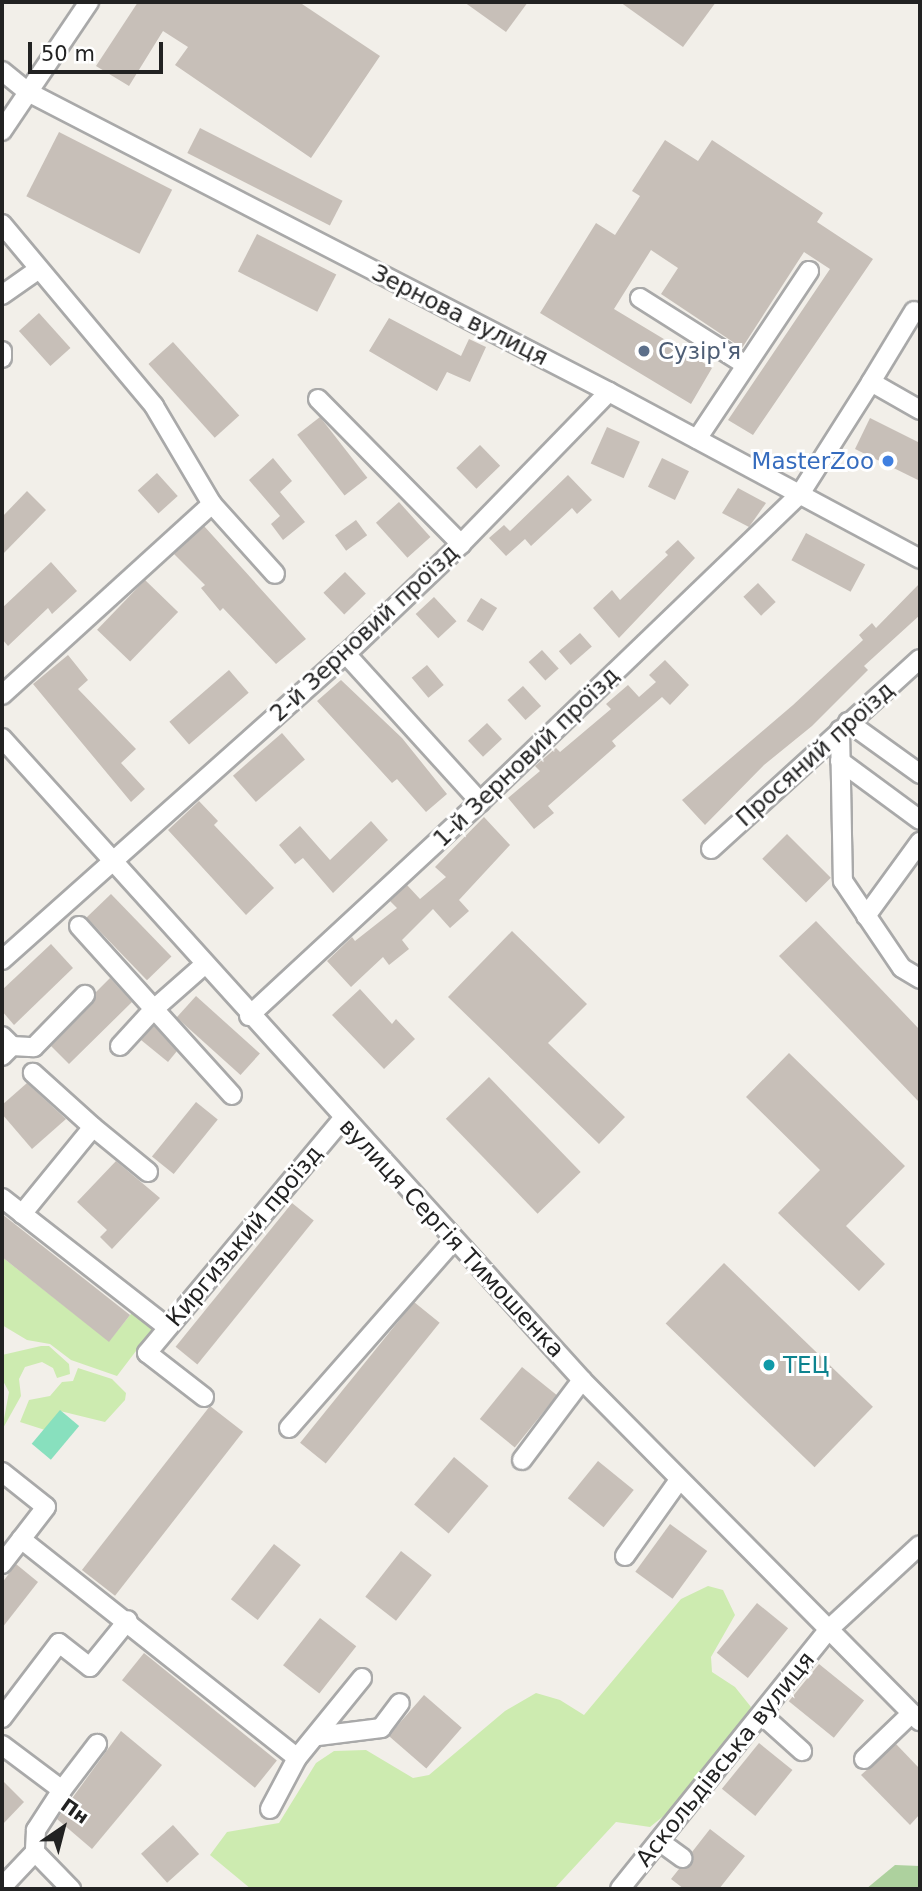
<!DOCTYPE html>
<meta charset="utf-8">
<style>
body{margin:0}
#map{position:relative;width:922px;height:1891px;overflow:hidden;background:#f2efe9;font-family:"DejaVu Sans",sans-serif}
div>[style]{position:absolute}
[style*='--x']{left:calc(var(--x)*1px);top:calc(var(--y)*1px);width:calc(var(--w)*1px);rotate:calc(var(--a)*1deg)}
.grass>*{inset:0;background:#cdebb0}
.forest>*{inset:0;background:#add19e}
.pitch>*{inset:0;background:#88e0be;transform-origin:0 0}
.building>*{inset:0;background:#c7bfb8;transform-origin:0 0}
.roads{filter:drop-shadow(2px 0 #a9a9a9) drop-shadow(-2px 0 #a9a9a9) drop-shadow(0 2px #a9a9a9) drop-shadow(0 -2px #a9a9a9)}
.minor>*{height:18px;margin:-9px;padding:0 9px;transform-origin:9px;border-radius:9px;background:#fff}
.dots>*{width:19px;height:19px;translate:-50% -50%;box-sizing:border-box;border:4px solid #fff;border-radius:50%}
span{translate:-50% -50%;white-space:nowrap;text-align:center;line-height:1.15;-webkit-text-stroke:6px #fff;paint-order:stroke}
.street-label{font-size:23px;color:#222}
.service-label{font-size:23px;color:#4e5e75}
.left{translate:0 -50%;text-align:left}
.shop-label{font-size:23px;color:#366cbe}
.right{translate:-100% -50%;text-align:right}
.culture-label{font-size:23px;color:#0d838f}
.frame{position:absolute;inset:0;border:4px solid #222;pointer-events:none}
.north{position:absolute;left:28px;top:1793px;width:70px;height:70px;-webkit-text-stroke:5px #fff;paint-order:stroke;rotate:35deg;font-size:19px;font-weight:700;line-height:28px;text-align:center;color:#222}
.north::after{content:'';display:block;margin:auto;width:24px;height:32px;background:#222;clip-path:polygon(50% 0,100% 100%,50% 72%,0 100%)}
.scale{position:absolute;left:28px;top:42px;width:135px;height:32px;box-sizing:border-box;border:4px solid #222;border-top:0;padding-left:9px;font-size:21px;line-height:24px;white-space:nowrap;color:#222;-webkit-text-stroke:5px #fff;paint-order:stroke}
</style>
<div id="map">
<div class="grass">
<div style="clip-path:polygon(2px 1257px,109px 1341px,135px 1309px,155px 1326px,117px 1376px,71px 1360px,50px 1344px,27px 1340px,2px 1325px)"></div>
<div style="clip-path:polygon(41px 1346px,49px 1346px,69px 1364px,70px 1374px,57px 1378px,53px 1368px,42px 1362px,25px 1367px,19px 1379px,21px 1396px,2px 1430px,9px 1392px,2px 1379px,2px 1355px)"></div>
<div style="clip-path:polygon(78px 1368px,112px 1379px,126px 1393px,125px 1400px,105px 1422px,60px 1411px,45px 1430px,20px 1422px,29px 1400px,50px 1396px,62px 1382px,73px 1381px)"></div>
<div style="clip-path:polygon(708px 1586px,723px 1590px,735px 1615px,711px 1657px,712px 1672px,735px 1687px,751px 1707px,746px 1723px,676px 1806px,650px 1827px,616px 1822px,554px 1889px,251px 1889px,210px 1855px,227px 1832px,279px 1823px,316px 1763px,334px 1751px,366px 1750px,413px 1778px,429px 1775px,505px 1711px,536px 1693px,560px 1700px,584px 1715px,681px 1599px)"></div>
</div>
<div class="forest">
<div style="clip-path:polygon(895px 1865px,920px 1866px,920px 1889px,866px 1889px)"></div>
</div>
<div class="pitch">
<div style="left:60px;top:1410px;width:25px;height:44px;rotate:40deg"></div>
</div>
<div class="building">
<div style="clip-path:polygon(138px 2px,299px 2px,380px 56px,311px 158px,175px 65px,188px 47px,163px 31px,129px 86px,96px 66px)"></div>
<div style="clip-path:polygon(464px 2px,528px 2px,506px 32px)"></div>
<div style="clip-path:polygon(620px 2px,716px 2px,683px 47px)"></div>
<div style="left:200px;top:128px;width:160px;height:28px;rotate:27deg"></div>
<div style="left:59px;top:132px;width:127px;height:72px;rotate:27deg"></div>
<div style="clip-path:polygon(665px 140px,698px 161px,712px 140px,823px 213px,817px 222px,873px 259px,753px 435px,728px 420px,830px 269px,804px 252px,742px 348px,661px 294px,678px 268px,651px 250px,614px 309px,712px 368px,691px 404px,540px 313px,596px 223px,615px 235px,640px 196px,632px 191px)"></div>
<div style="left:257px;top:234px;width:89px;height:42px;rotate:27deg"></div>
<div style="left:39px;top:313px;width:47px;height:27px;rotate:48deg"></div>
<div style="clip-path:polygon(389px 318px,461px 356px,469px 339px,486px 347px,470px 382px,447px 372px,437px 391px,369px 351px)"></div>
<div style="left:173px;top:342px;width:99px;height:33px;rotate:48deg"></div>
<div style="left:320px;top:417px;width:77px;height:29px;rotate:52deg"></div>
<div style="clip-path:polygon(870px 418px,920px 443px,920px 481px,855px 449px)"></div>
<div style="left:607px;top:427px;width:36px;height:40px;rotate:24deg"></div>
<div style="left:480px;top:445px;width:29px;height:33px;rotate:46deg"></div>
<div style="clip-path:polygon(273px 458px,292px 481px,280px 492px,305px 522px,283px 540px,271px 524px,280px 516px,249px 480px)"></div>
<div style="left:662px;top:458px;width:30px;height:32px;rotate:26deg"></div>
<div style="left:157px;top:473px;width:31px;height:26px;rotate:48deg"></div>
<div style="clip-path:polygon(568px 475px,592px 500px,577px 514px,572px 508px,531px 546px,525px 539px,506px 556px,489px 538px,504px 525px,510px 531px)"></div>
<div style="clip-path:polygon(738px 488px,766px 503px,749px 527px,722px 513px)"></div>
<div style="clip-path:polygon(27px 491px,46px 510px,2px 555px,2px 517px)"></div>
<div style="left:399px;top:502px;width:47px;height:31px;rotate:48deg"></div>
<div style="left:356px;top:520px;width:19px;height:26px;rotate:54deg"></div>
<div style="clip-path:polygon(204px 526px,306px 639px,276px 664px,223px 608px,220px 611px,201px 588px,205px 585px,174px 554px)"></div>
<div style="left:806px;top:533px;width:67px;height:31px;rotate:28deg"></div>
<div style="clip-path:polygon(678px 540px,695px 558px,619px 638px,593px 608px,612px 590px,620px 600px,668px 555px,665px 552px)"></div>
<div style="clip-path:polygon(51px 562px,77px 591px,52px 614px,48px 608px,8px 646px,2px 639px,2px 608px)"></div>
<div style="left:345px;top:572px;width:30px;height:30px;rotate:46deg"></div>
<div style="left:145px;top:580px;width:46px;height:69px;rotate:44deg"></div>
<div style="left:758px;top:583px;width:26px;height:20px;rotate:47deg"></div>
<div style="clip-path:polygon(920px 583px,920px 615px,864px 666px,868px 670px,812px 726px,764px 765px,705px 825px,682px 800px,793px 705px,863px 640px,859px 635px,872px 623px,876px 628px)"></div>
<div style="left:434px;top:597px;width:33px;height:25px;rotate:47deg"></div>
<div style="left:481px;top:598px;width:19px;height:27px;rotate:32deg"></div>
<div style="left:580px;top:633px;width:18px;height:28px;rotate:49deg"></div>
<div style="left:542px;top:650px;width:25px;height:18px;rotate:48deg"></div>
<div style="clip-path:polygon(68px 655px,88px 680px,78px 689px,136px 749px,121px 763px,145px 789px,131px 802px,33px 684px)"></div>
<div style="clip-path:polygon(665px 660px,689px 685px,670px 705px,662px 697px,612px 741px,616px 746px,548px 806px,554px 813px,534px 829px,508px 798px,540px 771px,535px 766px,556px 748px,560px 752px,611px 709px,606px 704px,628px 685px,639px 697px,656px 682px,649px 675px)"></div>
<div style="left:427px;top:665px;width:26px;height:20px;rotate:50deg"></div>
<div style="left:229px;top:670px;width:30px;height:79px;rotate:49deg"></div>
<div style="clip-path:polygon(341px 680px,402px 738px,447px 794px,426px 812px,397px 779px,392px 783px,317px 701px)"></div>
<div style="left:523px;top:686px;width:27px;height:21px;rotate:48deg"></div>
<div style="left:487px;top:723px;width:22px;height:26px;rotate:47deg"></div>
<div style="left:282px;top:733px;width:35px;height:65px;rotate:49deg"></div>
<div style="clip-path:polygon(199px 801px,218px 821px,214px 825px,274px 888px,246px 915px,168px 830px)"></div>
<div style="clip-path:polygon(484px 817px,510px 845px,459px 900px,469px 911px,450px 928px,433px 909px,402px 940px,409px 949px,389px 965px,383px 957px,351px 987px,327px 961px,352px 937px,355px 941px,397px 908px,390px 901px,407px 885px,420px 899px,446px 877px,435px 867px)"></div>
<div style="clip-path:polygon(371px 821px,388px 840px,333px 893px,303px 858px,295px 864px,279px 845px,300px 826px,330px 860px)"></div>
<div style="left:787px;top:834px;width:62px;height:35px;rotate:45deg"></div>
<div style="left:111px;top:894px;width:87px;height:34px;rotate:46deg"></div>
<div style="clip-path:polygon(816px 921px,920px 1030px,920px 1103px,779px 956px)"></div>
<div style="clip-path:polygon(512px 931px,587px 1004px,548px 1043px,625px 1117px,599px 1144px,448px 997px)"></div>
<div style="clip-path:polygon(51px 944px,73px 968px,14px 1025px,2px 1011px,2px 990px)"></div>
<div style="clip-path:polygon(110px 978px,132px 1002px,69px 1064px,51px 1046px,93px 1003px,96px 992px)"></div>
<div style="clip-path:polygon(360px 989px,392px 1024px,396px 1019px,415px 1039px,384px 1069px,332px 1015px)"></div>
<div style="left:196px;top:996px;width:86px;height:29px;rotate:42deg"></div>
<div style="clip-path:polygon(154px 1026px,177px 1051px,168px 1062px,141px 1040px)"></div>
<div style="clip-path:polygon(789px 1053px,905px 1166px,846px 1226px,885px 1264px,859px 1291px,778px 1213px,820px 1170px,746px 1097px)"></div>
<div style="left:489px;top:1077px;width:132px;height:60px;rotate:46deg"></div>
<div style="clip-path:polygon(27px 1083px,66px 1119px,32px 1149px,2px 1114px,2px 1105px)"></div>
<div style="left:196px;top:1102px;width:28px;height:70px;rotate:39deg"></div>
<div style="clip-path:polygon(116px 1161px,160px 1198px,112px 1249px,100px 1237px,107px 1230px,77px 1202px)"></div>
<div style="left:292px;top:1203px;width:28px;height:185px;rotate:39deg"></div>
<div style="clip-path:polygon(2px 1214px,130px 1315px,109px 1342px,2px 1257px)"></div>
<div style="left:724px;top:1263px;width:207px;height:84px;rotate:44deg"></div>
<div style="left:414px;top:1302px;width:33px;height:181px;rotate:39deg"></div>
<div style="left:522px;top:1367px;width:45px;height:67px;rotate:39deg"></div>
<div style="left:210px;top:1406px;width:42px;height:208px;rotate:38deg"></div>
<div style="left:454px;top:1457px;width:45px;height:62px;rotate:40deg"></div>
<div style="left:598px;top:1461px;width:46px;height:48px;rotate:39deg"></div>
<div style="left:670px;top:1524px;width:46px;height:59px;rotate:36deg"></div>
<div style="left:274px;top:1544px;width:34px;height:70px;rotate:38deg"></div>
<div style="left:401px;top:1551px;width:39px;height:58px;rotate:38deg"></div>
<div style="clip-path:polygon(16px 1564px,38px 1582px,2px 1628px,2px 1583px)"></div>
<div style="left:757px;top:1603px;width:40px;height:64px;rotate:39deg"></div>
<div style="left:320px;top:1618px;width:46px;height:60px;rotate:38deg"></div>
<div style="left:144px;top:1653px;width:171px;height:35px;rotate:39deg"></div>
<div style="left:819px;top:1664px;width:58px;height:48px;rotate:39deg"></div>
<div style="left:424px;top:1695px;width:50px;height:54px;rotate:41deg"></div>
<div style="clip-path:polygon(121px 1731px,162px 1765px,92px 1849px,57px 1819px)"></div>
<div style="left:759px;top:1743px;width:43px;height:59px;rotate:39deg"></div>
<div style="clip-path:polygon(896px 1744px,920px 1769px,920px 1814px,910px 1825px,861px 1775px)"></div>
<div style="clip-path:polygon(2px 1780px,24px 1802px,2px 1825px)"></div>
<div style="left:173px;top:1825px;width:39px;height:43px;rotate:48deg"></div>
<div style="clip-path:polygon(710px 1829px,745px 1856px,719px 1889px,684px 1889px,671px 1879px,679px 1869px,691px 1865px,692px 1852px)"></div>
</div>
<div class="roads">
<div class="minor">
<div style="--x:2;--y:71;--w:33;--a:39"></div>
<div style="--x:28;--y:92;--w:654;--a:27.31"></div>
<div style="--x:609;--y:392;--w:353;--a:28.2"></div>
<div style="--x:2;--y:131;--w:156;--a:-56"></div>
<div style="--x:2;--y:224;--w:237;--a:50.1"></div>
<div style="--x:154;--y:406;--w:114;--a:59.4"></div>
<div style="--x:212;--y:504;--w:94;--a:48"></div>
<div style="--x:2;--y:295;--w:45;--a:-35.1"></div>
<div style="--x:640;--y:298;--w:125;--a:32.3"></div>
<div style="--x:2;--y:351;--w:7;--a:90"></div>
<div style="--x:871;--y:382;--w:83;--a:-58.8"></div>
<div style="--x:318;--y:399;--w:204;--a:45.4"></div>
<div style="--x:697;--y:439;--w:202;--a:-56.3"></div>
<div style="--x:346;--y:654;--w:200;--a:47.8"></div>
<div style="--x:2;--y:695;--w:284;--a:-42.3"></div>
<div style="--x:848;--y:722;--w:89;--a:35.8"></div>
<div style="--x:840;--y:730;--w:151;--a:88.9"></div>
<div style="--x:843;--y:881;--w:105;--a:55.9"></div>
<div style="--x:902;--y:968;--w:21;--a:31"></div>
<div style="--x:2;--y:738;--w:865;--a:47.9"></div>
<div style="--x:582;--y:1380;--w:480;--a:45.3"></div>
<div style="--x:840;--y:761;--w:99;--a:36.4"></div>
<div style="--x:711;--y:849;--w:282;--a:-42.3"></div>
<div style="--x:866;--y:916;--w:92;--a:-53.9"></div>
<div style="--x:79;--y:926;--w:112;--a:47.9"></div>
<div style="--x:154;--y:1009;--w:65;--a:-41.3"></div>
<div style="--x:2;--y:960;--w:460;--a:-41.7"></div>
<div style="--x:346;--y:654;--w:159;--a:-43.7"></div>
<div style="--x:461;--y:544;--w:212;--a:-45.8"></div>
<div style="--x:249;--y:1016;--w:315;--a:-42.8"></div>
<div style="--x:480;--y:802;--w:444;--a:-43.9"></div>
<div style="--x:800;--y:494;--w:133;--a:-57.6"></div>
<div style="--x:871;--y:382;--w:56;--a:29.7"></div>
<div style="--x:2;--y:1036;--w:14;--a:45"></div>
<div style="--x:12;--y:1046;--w:14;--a:135"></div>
<div style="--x:12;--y:1046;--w:22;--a:3"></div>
<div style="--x:34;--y:1047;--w:73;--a:-45.6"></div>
<div style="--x:120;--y:1046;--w:50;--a:-47.4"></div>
<div style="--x:154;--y:1009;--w:116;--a:47.8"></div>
<div style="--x:93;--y:1127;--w:71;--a:39.3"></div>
<div style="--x:2;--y:1198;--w:209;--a:38"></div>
<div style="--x:22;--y:1214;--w:112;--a:-50.8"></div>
<div style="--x:93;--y:1127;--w:81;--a:-138"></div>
<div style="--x:204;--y:1397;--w:72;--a:-142.3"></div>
<div style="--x:147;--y:1353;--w:304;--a:-50.1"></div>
<div style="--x:289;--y:1428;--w:250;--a:-48.7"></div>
<div style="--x:522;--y:1460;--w:100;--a:-53.1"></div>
<div style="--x:2;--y:1472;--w:56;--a:38.5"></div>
<div style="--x:46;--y:1507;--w:72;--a:127.7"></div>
<div style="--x:21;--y:1539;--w:352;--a:38.4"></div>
<div style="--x:297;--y:1758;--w:103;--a:-50.9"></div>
<div style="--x:625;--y:1556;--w:93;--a:-54.6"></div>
<div style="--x:762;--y:1715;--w:54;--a:42"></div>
<div style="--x:2;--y:1718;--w:94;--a:-52.8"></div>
<div style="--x:59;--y:1643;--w:39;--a:38"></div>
<div style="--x:90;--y:1667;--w:60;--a:-51"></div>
<div style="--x:318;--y:1736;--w:64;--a:-7.2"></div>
<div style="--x:381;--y:1728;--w:31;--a:-53"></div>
<div style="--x:2;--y:1745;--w:75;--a:36.9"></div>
<div style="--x:62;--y:1790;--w:58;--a:-52.7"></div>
<div style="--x:864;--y:1759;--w:66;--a:-43.8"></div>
<div style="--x:62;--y:1790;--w:48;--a:123"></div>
<div style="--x:36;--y:1830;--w:22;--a:93"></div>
<div style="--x:35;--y:1852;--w:52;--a:45.8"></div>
<div style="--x:270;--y:1809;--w:58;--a:-62.1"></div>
<div style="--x:659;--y:1841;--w:29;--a:36"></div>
<div style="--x:2;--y:1887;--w:48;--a:-46.7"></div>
<div style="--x:620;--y:1889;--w:335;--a:-51.2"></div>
<div style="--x:830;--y:1628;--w:122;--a:-42.7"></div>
</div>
</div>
<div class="dots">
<div style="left:644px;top:351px;background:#5c6f8a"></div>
<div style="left:888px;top:461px;background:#3f7fe0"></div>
<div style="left:769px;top:1365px;background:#0f9aa8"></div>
</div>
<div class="street-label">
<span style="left:460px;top:315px;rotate:27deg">Зернова вулиця</span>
<span style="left:364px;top:633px;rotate:-43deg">2-й Зерновий проїзд</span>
<span style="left:815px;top:754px;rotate:-42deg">Просяний проїзд</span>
<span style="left:526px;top:757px;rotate:-44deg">1-й Зерновий проїзд</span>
<span style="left:244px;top:1236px;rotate:-50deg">Киргизький проїзд</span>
<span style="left:452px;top:1238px;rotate:47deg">вулиця Сергія Тимошенка</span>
<span style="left:725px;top:1759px;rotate:-51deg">Аскольдівська вулиця</span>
</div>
<div class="service-label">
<span class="left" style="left:658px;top:351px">Сузір'я</span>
</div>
<div class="shop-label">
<span class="right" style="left:874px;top:461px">MasterZoo</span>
</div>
<div class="culture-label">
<span class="left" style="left:783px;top:1365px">ТЕЦ</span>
</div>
<div class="frame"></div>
<div class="north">Пн</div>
<div class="scale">50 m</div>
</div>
